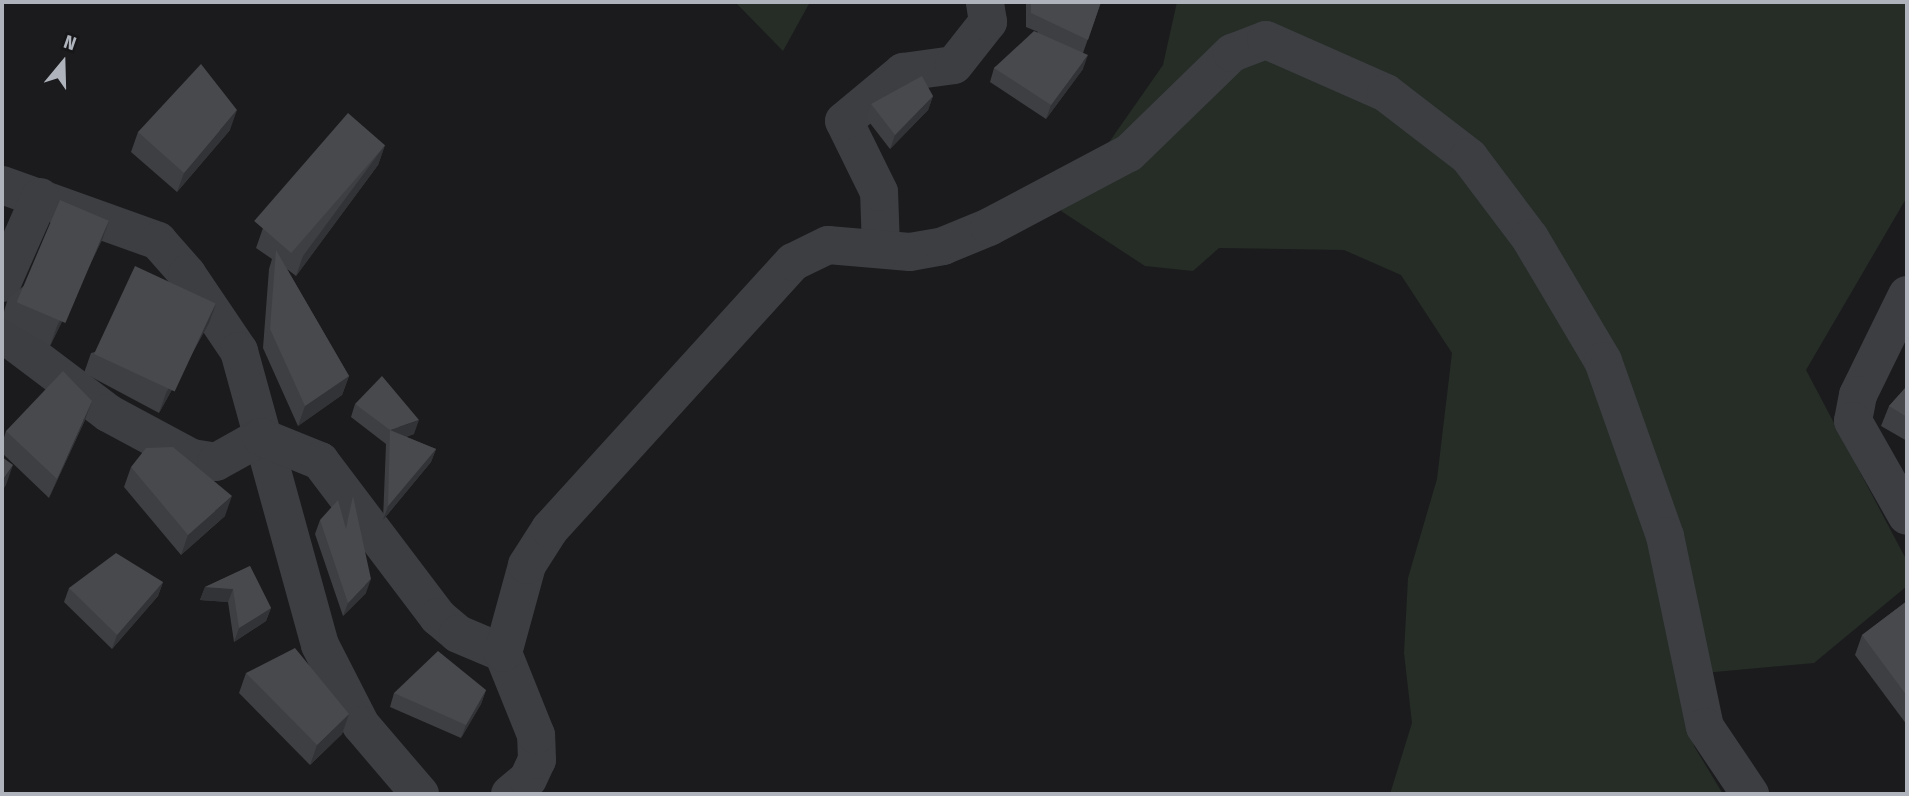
<!DOCTYPE html>
<style>
body{margin:0}
#map{position:relative;width:1909px;height:796px;overflow:hidden;background:#1b1b1d;font-family:"Fira Sans Condensed",sans-serif}
div>[style]{position:absolute}
[style*='--x']{left:calc(var(--x)*1px);top:calc(var(--y)*1px);width:calc(var(--w)*1px);rotate:calc(var(--a)*1deg)}
.green>*{inset:0;background:#252d26}
.minor>*{height:38px;margin:-19px;padding:0 19px;transform-origin:19px;border-radius:19px;background:#3c3e42}
.wall>*{inset:0;background:#3e3f42}
.shaded-wall>*{inset:0;background:#323336}
.building>*{inset:0;background:#48494d;transform-origin:0 0}
span{translate:-50% -50%;white-space:nowrap;text-align:center;line-height:1.15;-webkit-text-stroke:6px #161618;paint-order:stroke}
.frame{position:absolute;inset:0;border:4px solid #afb4bc;pointer-events:none}
.north{position:absolute;left:28px;top:28px;width:70px;height:70px;-webkit-text-stroke:5px #161618;paint-order:stroke;rotate:19deg;font-size:19px;font-weight:700;line-height:28px;text-align:center;color:#afb4bc}
.north::after{content:'';display:block;margin:auto;width:24px;height:32px;background:#afb4bc;clip-path:polygon(50% 0,100% 100%,50% 72%,0 100%)}
</style>
<div id="map">
<div class="green">
<div style="clip-path:polygon(735px 2px,810px 2px,783px 51px)"></div>
<div style="clip-path:polygon(1177px 2px,1907px 2px,1907px 197px,1806px 370px,1907px 561px,1907px 586px,1814px 663px,1682px 675px,1694px 746px,1723px 794px,1390px 794px,1412px 723px,1404px 653px,1408px 578px,1437px 479px,1452px 353px,1401px 275px,1344px 250px,1219px 248px,1193px 271px,1145px 266px,1061px 211px,1163px 65px)"></div>
</div>
<div class="minor">
<div style="--x:2;--y:185;--w:166;--a:19.7"></div>
<div style="--x:158;--y:241;--w:44;--a:48.7"></div>
<div style="--x:187;--y:274;--w:93;--a:56"></div>
<div style="--x:239;--y:351;--w:305;--a:74.6"></div>
<div style="--x:320;--y:645;--w:90;--a:62.9"></div>
<div style="--x:361;--y:725;--w:91;--a:49.5"></div>
<div style="--x:881;--y:248;--w:56;--a:-92"></div>
<div style="--x:879;--y:192;--w:79;--a:-116.2"></div>
<div style="--x:844;--y:121;--w:77;--a:-39.7"></div>
<div style="--x:903;--y:72;--w:51;--a:-7.8"></div>
<div style="--x:954;--y:65;--w:55;--a:-51.7"></div>
<div style="--x:988;--y:22;--w:20;--a:-99"></div>
<div style="--x:2;--y:283;--w:94;--a:-66.2"></div>
<div style="--x:1907;--y:295;--w:111;--a:116.1"></div>
<div style="--x:1858;--y:395;--w:26;--a:101"></div>
<div style="--x:1853;--y:421;--w:109;--a:60.4"></div>
<div style="--x:2;--y:333;--w:133;--a:37"></div>
<div style="--x:108;--y:413;--w:95;--a:28.2"></div>
<div style="--x:192;--y:458;--w:24;--a:9"></div>
<div style="--x:216;--y:462;--w:51;--a:-29.1"></div>
<div style="--x:261;--y:437;--w:64;--a:22.1"></div>
<div style="--x:320;--y:461;--w:196;--a:52.9"></div>
<div style="--x:438;--y:617;--w:26;--a:40"></div>
<div style="--x:458;--y:634;--w:49;--a:22.9"></div>
<div style="--x:510;--y:794;--w:23;--a:-40"></div>
<div style="--x:528;--y:779;--w:21;--a:-65"></div>
<div style="--x:537;--y:760;--w:25;--a:-92"></div>
<div style="--x:536;--y:735;--w:88;--a:-111.9"></div>
<div style="--x:503;--y:653;--w:91;--a:-74.7"></div>
<div style="--x:527;--y:565;--w:43;--a:-57.4"></div>
<div style="--x:550;--y:529;--w:361;--a:-47.7"></div>
<div style="--x:793;--y:262;--w:39;--a:-26"></div>
<div style="--x:828;--y:245;--w:82;--a:4.9"></div>
<div style="--x:910;--y:252;--w:34;--a:-10"></div>
<div style="--x:943;--y:246;--w:50;--a:-22.4"></div>
<div style="--x:989;--y:227;--w:158;--a:-27.9"></div>
<div style="--x:1129;--y:153;--w:144;--a:-44.2"></div>
<div style="--x:1232;--y:53;--w:36;--a:-21"></div>
<div style="--x:1266;--y:40;--w:131;--a:23.8"></div>
<div style="--x:1386;--y:93;--w:105;--a:37.6"></div>
<div style="--x:1469;--y:157;--w:101;--a:53"></div>
<div style="--x:1530;--y:238;--w:143;--a:59.3"></div>
<div style="--x:1603;--y:361;--w:186;--a:70.5"></div>
<div style="--x:1665;--y:536;--w:195;--a:78.2"></div>
<div style="--x:1705;--y:727;--w:81;--a:56.1"></div>
</div>
<div class="wall">
<div style="clip-path:polygon(1026px 2px,1101px 2px,1083px 53px,1083px 69px,1046px 119px,990px 82px,994px 68px,1038px 32px,1026px 27px)"></div>
<div style="clip-path:polygon(933px 96px,928px 110px,890px 149px,866px 118px,871px 104px)"></div>
<div style="clip-path:polygon(230px 130px,177px 192px,131px 152px,138px 132px)"></div>
<div style="clip-path:polygon(385px 145px,378px 165px,296px 276px,287px 269px,349px 376px,342px 395px,298px 426px,263px 348px,269px 269px,272px 259px,256px 248px,263px 228px)"></div>
<div style="clip-path:polygon(109px 221px,102px 240px,50px 346px,2px 318px,8px 298px)"></div>
<div style="clip-path:polygon(209px 323px,159px 413px,84px 373px,91px 353px)"></div>
<div style="clip-path:polygon(1907px 386px,1907px 441px,1881px 426px,1889px 406px)"></div>
<div style="clip-path:polygon(355px 404px,414px 434px,406px 437px,436px 449px,431px 462px,383px 520px,386px 444px,351px 417px)"></div>
<div style="clip-path:polygon(85px 420px,49px 498px,2px 453px,2px 444px,6px 431px)"></div>
<div style="clip-path:polygon(131px 467px,225px 516px,181px 555px,124px 487px)"></div>
<div style="clip-path:polygon(353px 496px,366px 593px,343px 616px,315px 534px,320px 520px,345px 525px,348px 510px)"></div>
<div style="clip-path:polygon(250px 566px,271px 608px,266px 621px,234px 642px,228px 602px,200px 600px,205px 587px)"></div>
<div style="clip-path:polygon(163px 582px,158px 596px,112px 649px,64px 602px,69px 588px)"></div>
<div style="clip-path:polygon(1907px 601px,1907px 725px,1855px 655px,1862px 635px)"></div>
<div style="clip-path:polygon(246px 673px,349px 714px,342px 734px,310px 765px,239px 693px)"></div>
<div style="clip-path:polygon(486px 690px,481px 704px,461px 738px,390px 707px,394px 693px)"></div>
</div>
<div class="shaded-wall">
<div style="clip-path:polygon(1088px 55px,1083px 69px,1046px 119px,1051px 105px)"></div>
<div style="clip-path:polygon(933px 96px,928px 110px,890px 149px,895px 135px)"></div>
<div style="clip-path:polygon(237px 110px,230px 130px,177px 192px,184px 173px)"></div>
<div style="clip-path:polygon(385px 145px,378px 165px,296px 276px,303px 256px)"></div>
<div style="clip-path:polygon(109px 221px,102px 240px,50px 346px,57px 326px)"></div>
<div style="clip-path:polygon(216px 304px,209px 323px,159px 413px,166px 393px)"></div>
<div style="clip-path:polygon(349px 376px,342px 395px,298px 426px,305px 406px)"></div>
<div style="clip-path:polygon(92px 401px,85px 420px,49px 498px,57px 479px)"></div>
<div style="clip-path:polygon(419px 420px,414px 434px,390px 442px,390px 430px)"></div>
<div style="clip-path:polygon(436px 449px,431px 462px,383px 520px,388px 506px)"></div>
<div style="clip-path:polygon(13px 465px,6px 485px,2px 491px,2px 481px)"></div>
<div style="clip-path:polygon(232px 496px,225px 516px,181px 555px,188px 535px)"></div>
<div style="clip-path:polygon(371px 579px,366px 593px,343px 616px,348px 603px)"></div>
<div style="clip-path:polygon(163px 582px,158px 596px,112px 649px,117px 635px)"></div>
<div style="clip-path:polygon(205px 587px,233px 589px,228px 602px,200px 600px)"></div>
<div style="clip-path:polygon(271px 608px,266px 621px,234px 642px,239px 628px)"></div>
<div style="clip-path:polygon(486px 690px,481px 704px,461px 738px,466px 725px)"></div>
<div style="clip-path:polygon(349px 714px,342px 734px,310px 765px,317px 745px)"></div>
</div>
<div class="building">
<div style="clip-path:polygon(1031px 2px,1101px 2px,1088px 40px,1031px 13px)"></div>
<div style="clip-path:polygon(1034px 31px,1088px 55px,1051px 105px,994px 68px)"></div>
<div style="clip-path:polygon(201px 64px,237px 110px,184px 173px,138px 132px)"></div>
<div style="clip-path:polygon(922px 76px,933px 96px,895px 135px,871px 104px)"></div>
<div style="left:348px;top:113px;width:49px;height:143px;rotate:41deg"></div>
<div style="left:60px;top:200px;width:53px;height:111px;rotate:23deg"></div>
<div style="clip-path:polygon(276px 250px,349px 376px,305px 406px,270px 329px)"></div>
<div style="left:135px;top:266px;width:89px;height:97px;rotate:25deg"></div>
<div style="clip-path:polygon(63px 371px,92px 401px,57px 479px,6px 431px)"></div>
<div style="clip-path:polygon(382px 376px,419px 420px,390px 430px,355px 404px)"></div>
<div style="clip-path:polygon(1907px 386px,1907px 417px,1889px 406px)"></div>
<div style="clip-path:polygon(390px 430px,436px 449px,388px 506px)"></div>
<div style="clip-path:polygon(173px 447px,232px 496px,188px 535px,131px 467px,146px 448px)"></div>
<div style="clip-path:polygon(2px 457px,13px 465px,2px 481px)"></div>
<div style="clip-path:polygon(353px 496px,371px 579px,348px 603px,320px 520px,338px 500px,346px 529px)"></div>
<div style="clip-path:polygon(116px 553px,163px 582px,117px 635px,69px 588px)"></div>
<div style="clip-path:polygon(250px 566px,271px 608px,239px 628px,233px 589px,205px 587px)"></div>
<div style="clip-path:polygon(1907px 601px,1907px 696px,1862px 635px)"></div>
<div style="clip-path:polygon(295px 648px,349px 714px,317px 745px,246px 673px)"></div>
<div style="clip-path:polygon(438px 651px,486px 690px,466px 725px,394px 693px)"></div>
</div>
<div class="frame"></div>
<div class="north">N</div>
</div>
